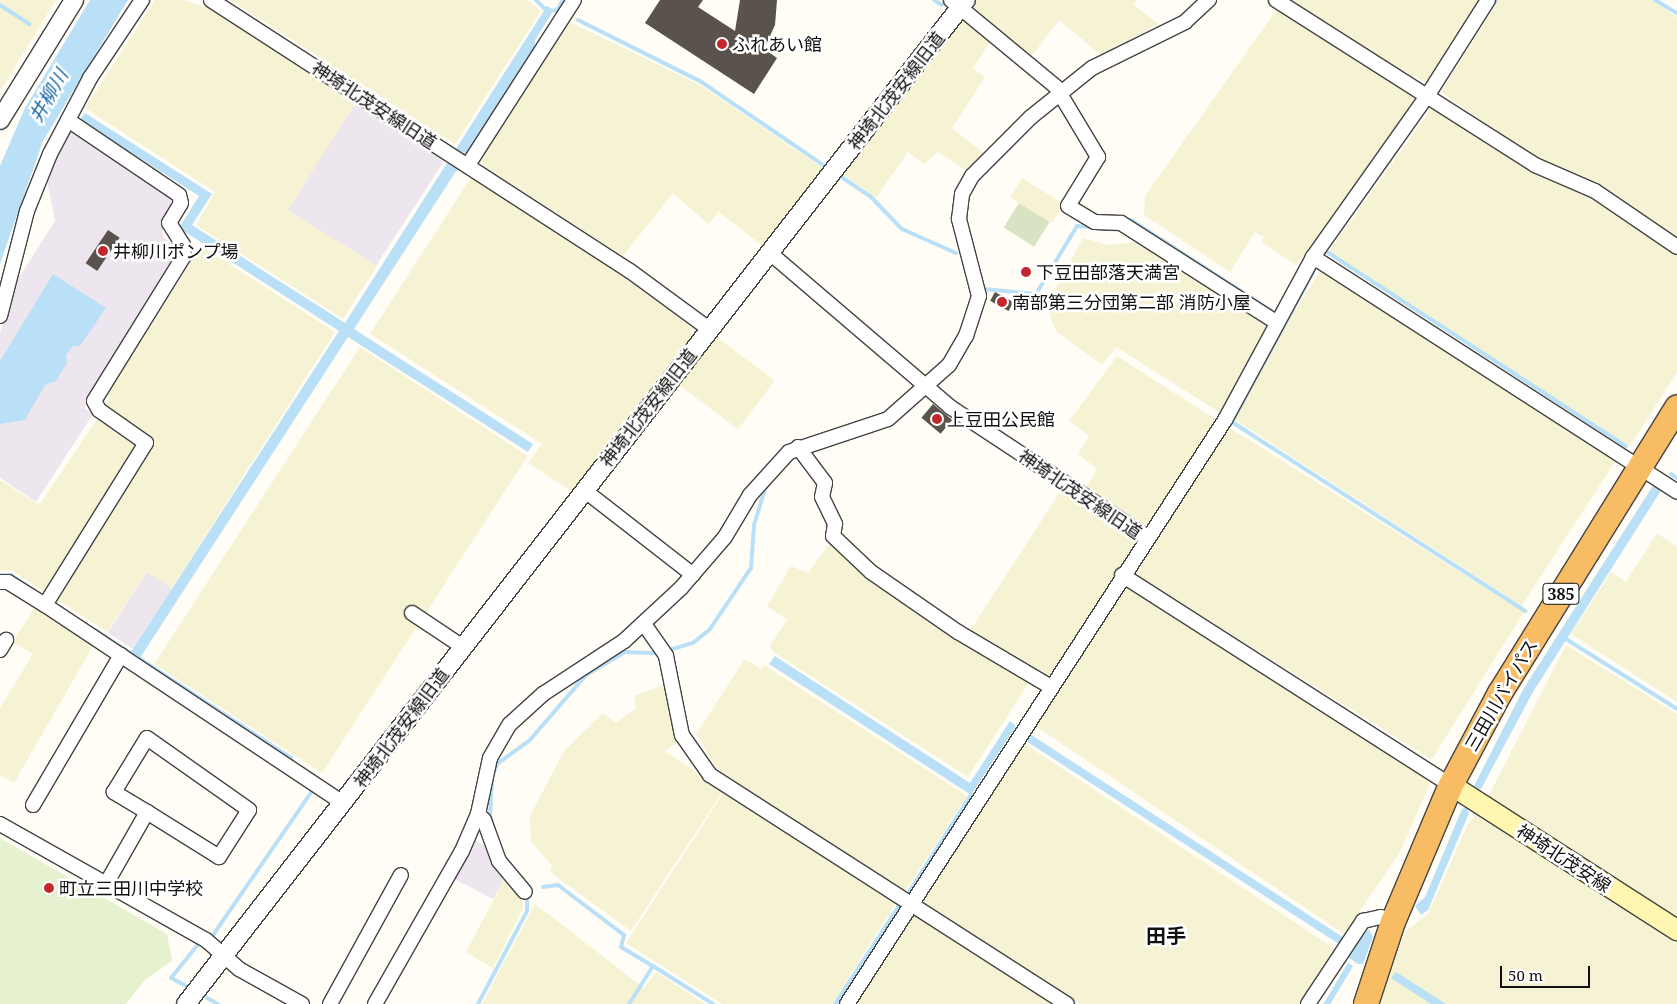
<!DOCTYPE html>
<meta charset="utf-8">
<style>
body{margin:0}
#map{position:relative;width:1677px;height:1004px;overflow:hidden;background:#fffdf5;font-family:"Noto Serif","Noto Sans JP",serif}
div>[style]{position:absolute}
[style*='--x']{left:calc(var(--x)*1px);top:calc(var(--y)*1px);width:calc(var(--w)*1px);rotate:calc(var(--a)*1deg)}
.industrial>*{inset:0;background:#eee6ef;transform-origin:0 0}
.farmland>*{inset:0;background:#f6f3d4;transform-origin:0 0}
.cemetery>*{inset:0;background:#d9e3c4;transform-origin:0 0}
.pitch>*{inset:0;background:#e6f2cf}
.water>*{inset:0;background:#b9e0f7;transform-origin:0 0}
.stream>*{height:4px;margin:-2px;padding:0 2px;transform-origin:2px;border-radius:2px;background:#b9e0f7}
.building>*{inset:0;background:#5a524d;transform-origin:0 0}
.roads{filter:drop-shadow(1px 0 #444) drop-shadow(-1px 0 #444) drop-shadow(0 1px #444) drop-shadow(0 -1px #444)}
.minor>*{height:14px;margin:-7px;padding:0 7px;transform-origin:7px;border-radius:7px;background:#fff}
.tertiary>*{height:18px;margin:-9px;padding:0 9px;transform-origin:9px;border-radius:9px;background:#fff}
.secondary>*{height:20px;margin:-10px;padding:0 10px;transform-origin:10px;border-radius:10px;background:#fff6b0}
.trunk>*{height:24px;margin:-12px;padding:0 12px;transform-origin:12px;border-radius:12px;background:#f7bc64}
.dots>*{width:14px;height:14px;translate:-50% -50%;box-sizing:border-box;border:2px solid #fff;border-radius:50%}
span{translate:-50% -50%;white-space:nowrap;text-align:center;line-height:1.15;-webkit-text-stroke:5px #fff;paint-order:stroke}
.shield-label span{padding:1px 4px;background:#fff;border:1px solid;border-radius:4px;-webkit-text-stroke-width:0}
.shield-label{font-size:16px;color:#111;font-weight:700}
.poi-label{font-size:18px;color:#111}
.left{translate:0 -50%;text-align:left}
.street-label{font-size:18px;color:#111}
.water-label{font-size:19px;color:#1768a6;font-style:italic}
.quarter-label{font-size:20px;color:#111;font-weight:700}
.scale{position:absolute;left:1500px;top:966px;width:90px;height:22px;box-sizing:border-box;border:2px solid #111;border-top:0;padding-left:6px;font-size:15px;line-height:18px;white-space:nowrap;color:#111;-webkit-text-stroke:4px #fff;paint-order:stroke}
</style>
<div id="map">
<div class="industrial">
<div style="left:356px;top:102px;width:106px;height:128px;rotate:33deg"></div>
<div style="clip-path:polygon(69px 127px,171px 192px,175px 205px,163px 225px,163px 237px,174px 245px,178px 258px,84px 408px,93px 414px,36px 502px,0 478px,0 333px,13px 287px,55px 221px,46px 175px)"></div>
<div style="left:147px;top:572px;width:30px;height:72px;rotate:33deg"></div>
<div style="clip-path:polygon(475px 840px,488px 847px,504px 880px,493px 899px,454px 879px)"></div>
</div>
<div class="farmland">
<div style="clip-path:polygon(0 0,56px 0,0 91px)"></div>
<div style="clip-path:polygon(155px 0,183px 0,209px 8px,356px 102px,288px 210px,377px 266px,343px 319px,196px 225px,215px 192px,85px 108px)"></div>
<div style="clip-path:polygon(230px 0,527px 0,541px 11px,455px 144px)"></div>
<div style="clip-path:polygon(977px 0,1137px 0,1134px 5px,1158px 24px,1102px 56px,1059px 20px,1032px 56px,970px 9px)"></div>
<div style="clip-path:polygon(1289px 0,1478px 0,1426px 83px,1349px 41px)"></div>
<div style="clip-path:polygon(1499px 0,1651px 0,1677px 17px,1677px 238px,1599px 185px,1532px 156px,1441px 92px)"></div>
<div style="clip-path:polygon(1279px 6px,1355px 61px,1421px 95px,1296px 265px,1261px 242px,1264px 237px,1255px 232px,1230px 272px,1144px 215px,1145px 196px)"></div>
<div style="clip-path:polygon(961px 18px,992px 39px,973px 68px,985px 77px,952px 128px,985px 154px,967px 171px,938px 152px,924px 164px,908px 152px,876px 198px,841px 173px)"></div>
<div style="clip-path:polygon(570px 22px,700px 85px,824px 169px,764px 247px,719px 212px,708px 224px,673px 193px,623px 256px,484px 166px,481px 158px)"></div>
<div style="clip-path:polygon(1433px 106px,1590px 194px,1677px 254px,1677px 372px,1630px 446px,1328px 253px)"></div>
<div style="clip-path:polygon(472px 176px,620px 274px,690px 326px,692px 338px,574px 493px,528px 463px,542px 444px,370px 334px)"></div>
<div style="left:1022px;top:178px;width:49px;height:23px;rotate:32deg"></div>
<div style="clip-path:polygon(1083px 238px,1109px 245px,1140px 242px,1269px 323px,1222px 414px,1116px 347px,1102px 365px,1056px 331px,1046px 306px)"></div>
<div style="clip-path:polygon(201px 246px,335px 332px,172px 588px,147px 572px,107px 632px,11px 570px,0 571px,0 480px,39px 505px,108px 403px,109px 392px)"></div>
<div style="left:1323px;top:267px;width:351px;height:176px;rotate:33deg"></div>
<div style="left:714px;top:335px;width:76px;height:61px;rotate:37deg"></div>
<div style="left:360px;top:347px;width:200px;height:378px;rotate:33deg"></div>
<div style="clip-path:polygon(1117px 356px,1218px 421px,1146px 528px,1086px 488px,1097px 469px,1078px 454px,1089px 436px,1069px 421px)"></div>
<div style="left:1228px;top:427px;width:349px;height:174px;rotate:32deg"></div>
<div style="left:1062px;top:489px;width:93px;height:169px;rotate:33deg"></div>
<div style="clip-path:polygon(1657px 533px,1677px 547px,1677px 702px,1571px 634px,1611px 572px,1626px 582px)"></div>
<div style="clip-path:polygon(830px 543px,837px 543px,1030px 681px,968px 777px,773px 652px,770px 646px,787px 620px,767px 606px,791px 566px,808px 573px)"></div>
<div style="clip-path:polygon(1123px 582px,1431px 781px,1400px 852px,1344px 934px,1034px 725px)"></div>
<div style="clip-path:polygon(35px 608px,93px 646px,14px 783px,0 775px,0 708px,33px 654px,12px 642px)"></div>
<div style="clip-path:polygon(1566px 645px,1677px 714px,1677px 1004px,1378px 1004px,1406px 931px,1428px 914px,1468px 824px,1487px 799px)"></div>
<div style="clip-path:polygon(745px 659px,761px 669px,764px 665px,967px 796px,904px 893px,721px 775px,696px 734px)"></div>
<div style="clip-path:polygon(666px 684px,679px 742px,665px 751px,723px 791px,631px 931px,550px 872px,552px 865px,531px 842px,530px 816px,564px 751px,603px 713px,616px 723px,636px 708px,634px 696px)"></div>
<div style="clip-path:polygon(1022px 742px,1335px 949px,1300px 1004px,1080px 1004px,920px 901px)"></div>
<div style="clip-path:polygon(724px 792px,896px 903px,832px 1004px,722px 1004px,626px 943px)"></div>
<div style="clip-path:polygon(504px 880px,522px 896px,523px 908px,493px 968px,466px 952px)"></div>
<div style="clip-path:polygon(535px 904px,644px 988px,656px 972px,705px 1004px,482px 1004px)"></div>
<div style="clip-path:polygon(913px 912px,1056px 1004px,854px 1004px)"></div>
</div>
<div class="cemetery">
<div style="left:1019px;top:203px;width:36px;height:29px;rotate:32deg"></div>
</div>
<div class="pitch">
<div style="clip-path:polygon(0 838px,167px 934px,172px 961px,145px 980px,126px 1004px,0 1004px)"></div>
</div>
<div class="water">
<div style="clip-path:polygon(90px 0,128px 0,43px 141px,0 264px,0 166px,25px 108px)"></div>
<div style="clip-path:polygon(547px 6px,554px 10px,535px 40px,535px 49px,354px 329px,533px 444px,528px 452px,348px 337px,138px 661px,129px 655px,339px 331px,179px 228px,199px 196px,80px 120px,85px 113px,212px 194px,192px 225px,345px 323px)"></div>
<div style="clip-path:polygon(53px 274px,106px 308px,80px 346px,73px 346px,66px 355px,67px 363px,56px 381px,45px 385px,25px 420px,0 424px,0 361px)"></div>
<div style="clip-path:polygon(1654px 484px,1662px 489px,1533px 692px,1481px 789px,1477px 790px,1474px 786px,1524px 688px)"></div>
<div style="clip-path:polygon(775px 656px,970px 783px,1010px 721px,1016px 726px,971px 795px,769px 664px)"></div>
<div style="left:1030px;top:734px;width:373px;height:8px;rotate:33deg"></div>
<div style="clip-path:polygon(1467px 807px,1469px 813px,1428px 910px,1421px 915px,1415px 906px,1425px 897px,1462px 809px)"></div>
<div style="clip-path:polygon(1369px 929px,1373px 937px,1363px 964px,1358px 964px,1346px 956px)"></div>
<div style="left:1348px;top:963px;width:6px;height:49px;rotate:31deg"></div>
<div style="clip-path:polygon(1396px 972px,1446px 1004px,1431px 1004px,1391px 978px)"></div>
</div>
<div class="stream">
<div style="--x:536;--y:0;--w:16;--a:45"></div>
<div style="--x:934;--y:0;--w:9;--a:32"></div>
<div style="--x:1655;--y:0;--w:26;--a:31"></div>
<div style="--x:0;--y:5;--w:35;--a:33"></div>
<div style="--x:1491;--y:7;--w:9;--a:-54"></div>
<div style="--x:550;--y:11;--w:7;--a:-8"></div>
<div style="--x:557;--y:10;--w:12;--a:-59"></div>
<div style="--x:578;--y:20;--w:136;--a:26.6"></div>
<div style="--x:700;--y:81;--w:156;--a:34.3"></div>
<div style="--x:837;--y:174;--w:40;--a:34"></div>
<div style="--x:870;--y:196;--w:46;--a:45.9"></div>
<div style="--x:902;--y:229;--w:59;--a:24"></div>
<div style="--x:1131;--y:220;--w:166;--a:32.9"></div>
<div style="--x:1324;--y:250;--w:360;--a:33"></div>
<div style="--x:1313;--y:272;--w:170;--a:118.4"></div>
<div style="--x:1232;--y:422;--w:349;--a:32.8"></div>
<div style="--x:984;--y:289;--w:52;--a:5.5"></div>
<div style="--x:1036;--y:294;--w:79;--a:-58.9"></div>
<div style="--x:1077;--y:226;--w:43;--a:5.3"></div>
<div style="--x:1671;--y:474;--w:7;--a:34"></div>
<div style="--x:0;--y:575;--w:11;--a:0"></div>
<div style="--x:11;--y:575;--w:27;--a:34"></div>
<div style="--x:95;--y:630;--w:45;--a:33.3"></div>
<div style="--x:1566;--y:639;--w:131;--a:32.2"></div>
<div style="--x:666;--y:651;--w:28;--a:-17"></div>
<div style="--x:693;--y:643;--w:22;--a:-39"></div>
<div style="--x:710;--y:629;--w:73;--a:-56.1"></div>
<div style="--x:751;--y:568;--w:43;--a:-86"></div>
<div style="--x:754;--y:525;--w:41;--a:-72.9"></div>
<div style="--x:137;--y:657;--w:184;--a:33.3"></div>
<div style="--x:291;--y:758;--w:6;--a:81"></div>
<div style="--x:494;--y:829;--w:14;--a:-107"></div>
<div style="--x:490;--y:816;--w:39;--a:-87"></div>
<div style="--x:492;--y:777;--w:14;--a:-69"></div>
<div style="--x:497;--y:764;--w:39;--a:-36"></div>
<div style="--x:529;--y:741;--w:87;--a:-49.2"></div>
<div style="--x:586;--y:675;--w:45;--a:-30.5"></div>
<div style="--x:625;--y:652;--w:34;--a:2"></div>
<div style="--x:543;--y:887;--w:15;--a:-8"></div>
<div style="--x:558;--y:885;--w:83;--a:37.1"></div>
<div style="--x:624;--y:935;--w:12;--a:104"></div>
<div style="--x:621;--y:947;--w:37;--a:31"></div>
<div style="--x:909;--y:892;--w:115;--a:-57.4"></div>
<div style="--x:211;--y:938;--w:182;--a:-55.5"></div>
<div style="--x:188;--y:987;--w:19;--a:-152"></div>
<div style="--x:171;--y:978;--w:45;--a:-51.3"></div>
<div style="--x:199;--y:943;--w:4;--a:-153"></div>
<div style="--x:207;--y:998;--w:13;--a:29"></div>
<div style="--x:478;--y:1004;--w:105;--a:-62.2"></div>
<div style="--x:527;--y:911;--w:15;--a:-90"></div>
<div style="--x:629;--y:1004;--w:45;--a:-57.7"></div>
<div style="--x:653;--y:966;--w:71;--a:32.3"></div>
<div style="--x:835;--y:1004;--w:117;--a:-56.9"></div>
</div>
<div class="building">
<div style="clip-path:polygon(660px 0,703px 0,698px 7px,735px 31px,740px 0,777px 0,775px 25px,764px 49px,777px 58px,754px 94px,645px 23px)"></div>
<div style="left:108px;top:230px;width:14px;height:40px;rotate:34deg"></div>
<div style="left:995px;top:292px;width:21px;height:10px;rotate:29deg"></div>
<div style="left:933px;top:404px;width:25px;height:18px;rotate:40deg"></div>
</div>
<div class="roads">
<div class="minor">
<div style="--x:211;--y:0;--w:499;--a:32.9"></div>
<div style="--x:630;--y:271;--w:98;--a:36.3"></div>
<div style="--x:951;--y:0;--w:136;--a:39.6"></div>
<div style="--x:1056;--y:87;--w:82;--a:59"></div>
<div style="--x:1098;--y:157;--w:57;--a:121.5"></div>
<div style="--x:1068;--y:206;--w:31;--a:31"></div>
<div style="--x:1095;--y:222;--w:26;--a:2"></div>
<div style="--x:1121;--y:223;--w:184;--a:32.6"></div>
<div style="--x:1276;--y:0;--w:307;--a:32.5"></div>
<div style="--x:1535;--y:165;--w:65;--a:23.4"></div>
<div style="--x:1595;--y:191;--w:99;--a:34.3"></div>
<div style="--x:468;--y:165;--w:196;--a:-57.3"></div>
<div style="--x:770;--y:253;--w:237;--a:40.5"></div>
<div style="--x:950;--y:407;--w:236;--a:33.4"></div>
<div style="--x:1313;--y:257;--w:433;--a:32.8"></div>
<div style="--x:0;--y:316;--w:108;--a:-75.6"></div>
<div style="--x:27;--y:211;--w:61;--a:-68"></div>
<div style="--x:50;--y:154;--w:86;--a:-62.2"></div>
<div style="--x:90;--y:78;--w:94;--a:-56.3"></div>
<div style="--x:798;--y:447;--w:45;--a:53.1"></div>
<div style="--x:825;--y:483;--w:14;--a:102"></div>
<div style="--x:822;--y:497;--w:30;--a:64"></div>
<div style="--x:835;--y:524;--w:12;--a:99"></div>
<div style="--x:833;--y:536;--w:52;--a:43.5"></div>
<div style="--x:871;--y:572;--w:106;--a:34.6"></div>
<div style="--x:958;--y:632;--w:108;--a:30.6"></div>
<div style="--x:584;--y:490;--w:138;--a:37.9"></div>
<div style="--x:1122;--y:575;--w:390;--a:32.6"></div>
<div style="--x:0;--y:582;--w:8;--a:0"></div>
<div style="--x:8;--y:582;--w:44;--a:31.9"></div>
<div style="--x:45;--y:605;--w:358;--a:33.6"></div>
<div style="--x:45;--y:605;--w:191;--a:-58.1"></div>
<div style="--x:146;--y:443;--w:57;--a:-144.9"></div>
<div style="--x:99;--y:410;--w:10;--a:-119"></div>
<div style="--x:94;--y:401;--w:171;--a:-58.2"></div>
<div style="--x:184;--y:256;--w:11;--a:-95"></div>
<div style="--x:183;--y:245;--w:26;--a:-122"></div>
<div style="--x:169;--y:223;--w:23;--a:-59"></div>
<div style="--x:181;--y:203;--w:8;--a:-104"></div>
<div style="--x:179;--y:195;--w:134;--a:-146"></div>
<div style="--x:412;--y:613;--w:61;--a:33.7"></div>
<div style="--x:644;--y:624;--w:39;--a:55"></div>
<div style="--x:666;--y:656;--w:81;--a:78.6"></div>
<div style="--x:682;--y:735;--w:49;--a:55"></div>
<div style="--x:710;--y:775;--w:424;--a:32.7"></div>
<div style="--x:0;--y:650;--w:12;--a:-59"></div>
<div style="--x:33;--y:805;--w:174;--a:-59.6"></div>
<div style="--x:478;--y:814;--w:8;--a:45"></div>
<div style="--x:484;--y:820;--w:44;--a:69.9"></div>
<div style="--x:499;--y:861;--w:40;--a:50"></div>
<div style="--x:0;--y:824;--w:236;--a:29.4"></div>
<div style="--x:206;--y:940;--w:44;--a:41.3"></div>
<div style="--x:239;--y:969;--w:72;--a:29.1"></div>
<div style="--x:106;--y:884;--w:83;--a:-60.3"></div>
<div style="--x:147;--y:812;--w:39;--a:-149"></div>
<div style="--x:114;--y:792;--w:63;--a:-58.6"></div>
<div style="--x:147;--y:738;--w:125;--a:35.2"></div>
<div style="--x:249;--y:810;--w:56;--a:122.6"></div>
<div style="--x:219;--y:857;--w:85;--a:-148"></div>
<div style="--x:330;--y:1004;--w:147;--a:-61.2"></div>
<div style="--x:375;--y:1004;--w:176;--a:-60.4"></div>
<div style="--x:462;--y:851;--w:40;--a:-66.6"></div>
<div style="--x:478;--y:814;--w:57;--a:-77.9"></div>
<div style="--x:490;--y:758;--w:39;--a:-60"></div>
<div style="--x:510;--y:724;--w:45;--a:-42.3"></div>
<div style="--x:543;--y:694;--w:97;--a:-33.2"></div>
<div style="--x:624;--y:641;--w:78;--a:-42.9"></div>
<div style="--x:681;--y:588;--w:67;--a:-49.2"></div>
<div style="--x:725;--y:537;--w:49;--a:-59.2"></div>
<div style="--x:750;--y:495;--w:58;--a:-47.8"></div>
<div style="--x:789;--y:452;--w:104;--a:-18.4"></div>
<div style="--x:888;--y:419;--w:81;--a:-41.5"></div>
<div style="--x:949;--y:365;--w:34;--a:-60"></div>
<div style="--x:966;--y:336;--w:42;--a:-72"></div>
<div style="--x:979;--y:296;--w:80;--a:-104.6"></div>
<div style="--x:959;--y:219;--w:25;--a:-83"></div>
<div style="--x:962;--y:194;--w:21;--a:-61"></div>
<div style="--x:972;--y:176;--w:83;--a:-45"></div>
<div style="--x:1031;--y:117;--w:78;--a:-38.8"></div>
<div style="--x:1092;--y:68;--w:104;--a:-26.3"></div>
<div style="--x:1185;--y:22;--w:33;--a:-43"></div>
<div style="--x:847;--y:1004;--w:696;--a:-57.09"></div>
<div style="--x:1225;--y:420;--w:185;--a:-61.6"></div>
<div style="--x:1313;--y:257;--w:201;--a:-54.7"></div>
<div style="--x:1429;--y:93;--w:110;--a:-57.6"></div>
<div style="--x:1308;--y:1004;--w:100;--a:-56.5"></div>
<div style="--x:1363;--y:921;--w:18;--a:-13"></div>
<div style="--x:1381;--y:917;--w:13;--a:23"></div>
</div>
<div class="tertiary">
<div style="--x:0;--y:120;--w:141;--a:-58.3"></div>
<div style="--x:186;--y:1004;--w:1271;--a:-52.16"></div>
</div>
<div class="secondary">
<div style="--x:1451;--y:785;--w:269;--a:32.7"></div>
</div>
<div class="trunk">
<div style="--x:1366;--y:1004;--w:86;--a:-71.8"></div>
<div style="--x:1393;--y:922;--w:149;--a:-67.1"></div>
<div style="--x:1451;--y:785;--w:104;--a:-62"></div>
<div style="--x:1500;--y:693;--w:336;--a:-58.2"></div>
</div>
</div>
<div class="dots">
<div style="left:722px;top:44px;background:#c4262e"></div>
<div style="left:103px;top:251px;background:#c4262e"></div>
<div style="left:1026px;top:272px;background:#c4262e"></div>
<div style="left:1002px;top:302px;background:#c4262e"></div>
<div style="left:937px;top:419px;background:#c4262e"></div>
<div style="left:49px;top:888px;background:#c4262e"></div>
</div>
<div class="shield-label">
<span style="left:1561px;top:594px">385</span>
</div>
<div class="poi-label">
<span class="left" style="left:732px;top:44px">ふれあい館</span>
<span class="left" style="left:113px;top:251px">井柳川ポンプ場</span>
<span class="left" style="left:1036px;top:272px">下豆田部落天満宮</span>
<span class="left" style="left:1012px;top:302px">南部第三分団第二部 消防小屋</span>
<span class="left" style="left:947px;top:419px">上豆田公民館</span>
<span class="left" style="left:59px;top:888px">町立三田川中学校</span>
</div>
<div class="street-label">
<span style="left:896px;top:91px;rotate:-52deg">神埼北茂安線旧道</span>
<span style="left:374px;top:105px;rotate:33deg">神埼北茂安線旧道</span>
<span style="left:648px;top:408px;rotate:-52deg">神埼北茂安線旧道</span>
<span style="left:1080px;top:494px;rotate:34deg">神埼北茂安線旧道</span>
<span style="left:1501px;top:695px;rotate:-60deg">三田川バイパス</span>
<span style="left:401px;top:728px;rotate:-53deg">神埼北茂安線旧道</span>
<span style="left:1564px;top:858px;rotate:33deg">神埼北茂安線</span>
</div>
<div class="water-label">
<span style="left:49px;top:96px;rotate:-60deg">井柳川</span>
</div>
<div class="quarter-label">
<span style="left:1166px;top:935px">田手</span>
</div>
<div class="scale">50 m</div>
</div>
